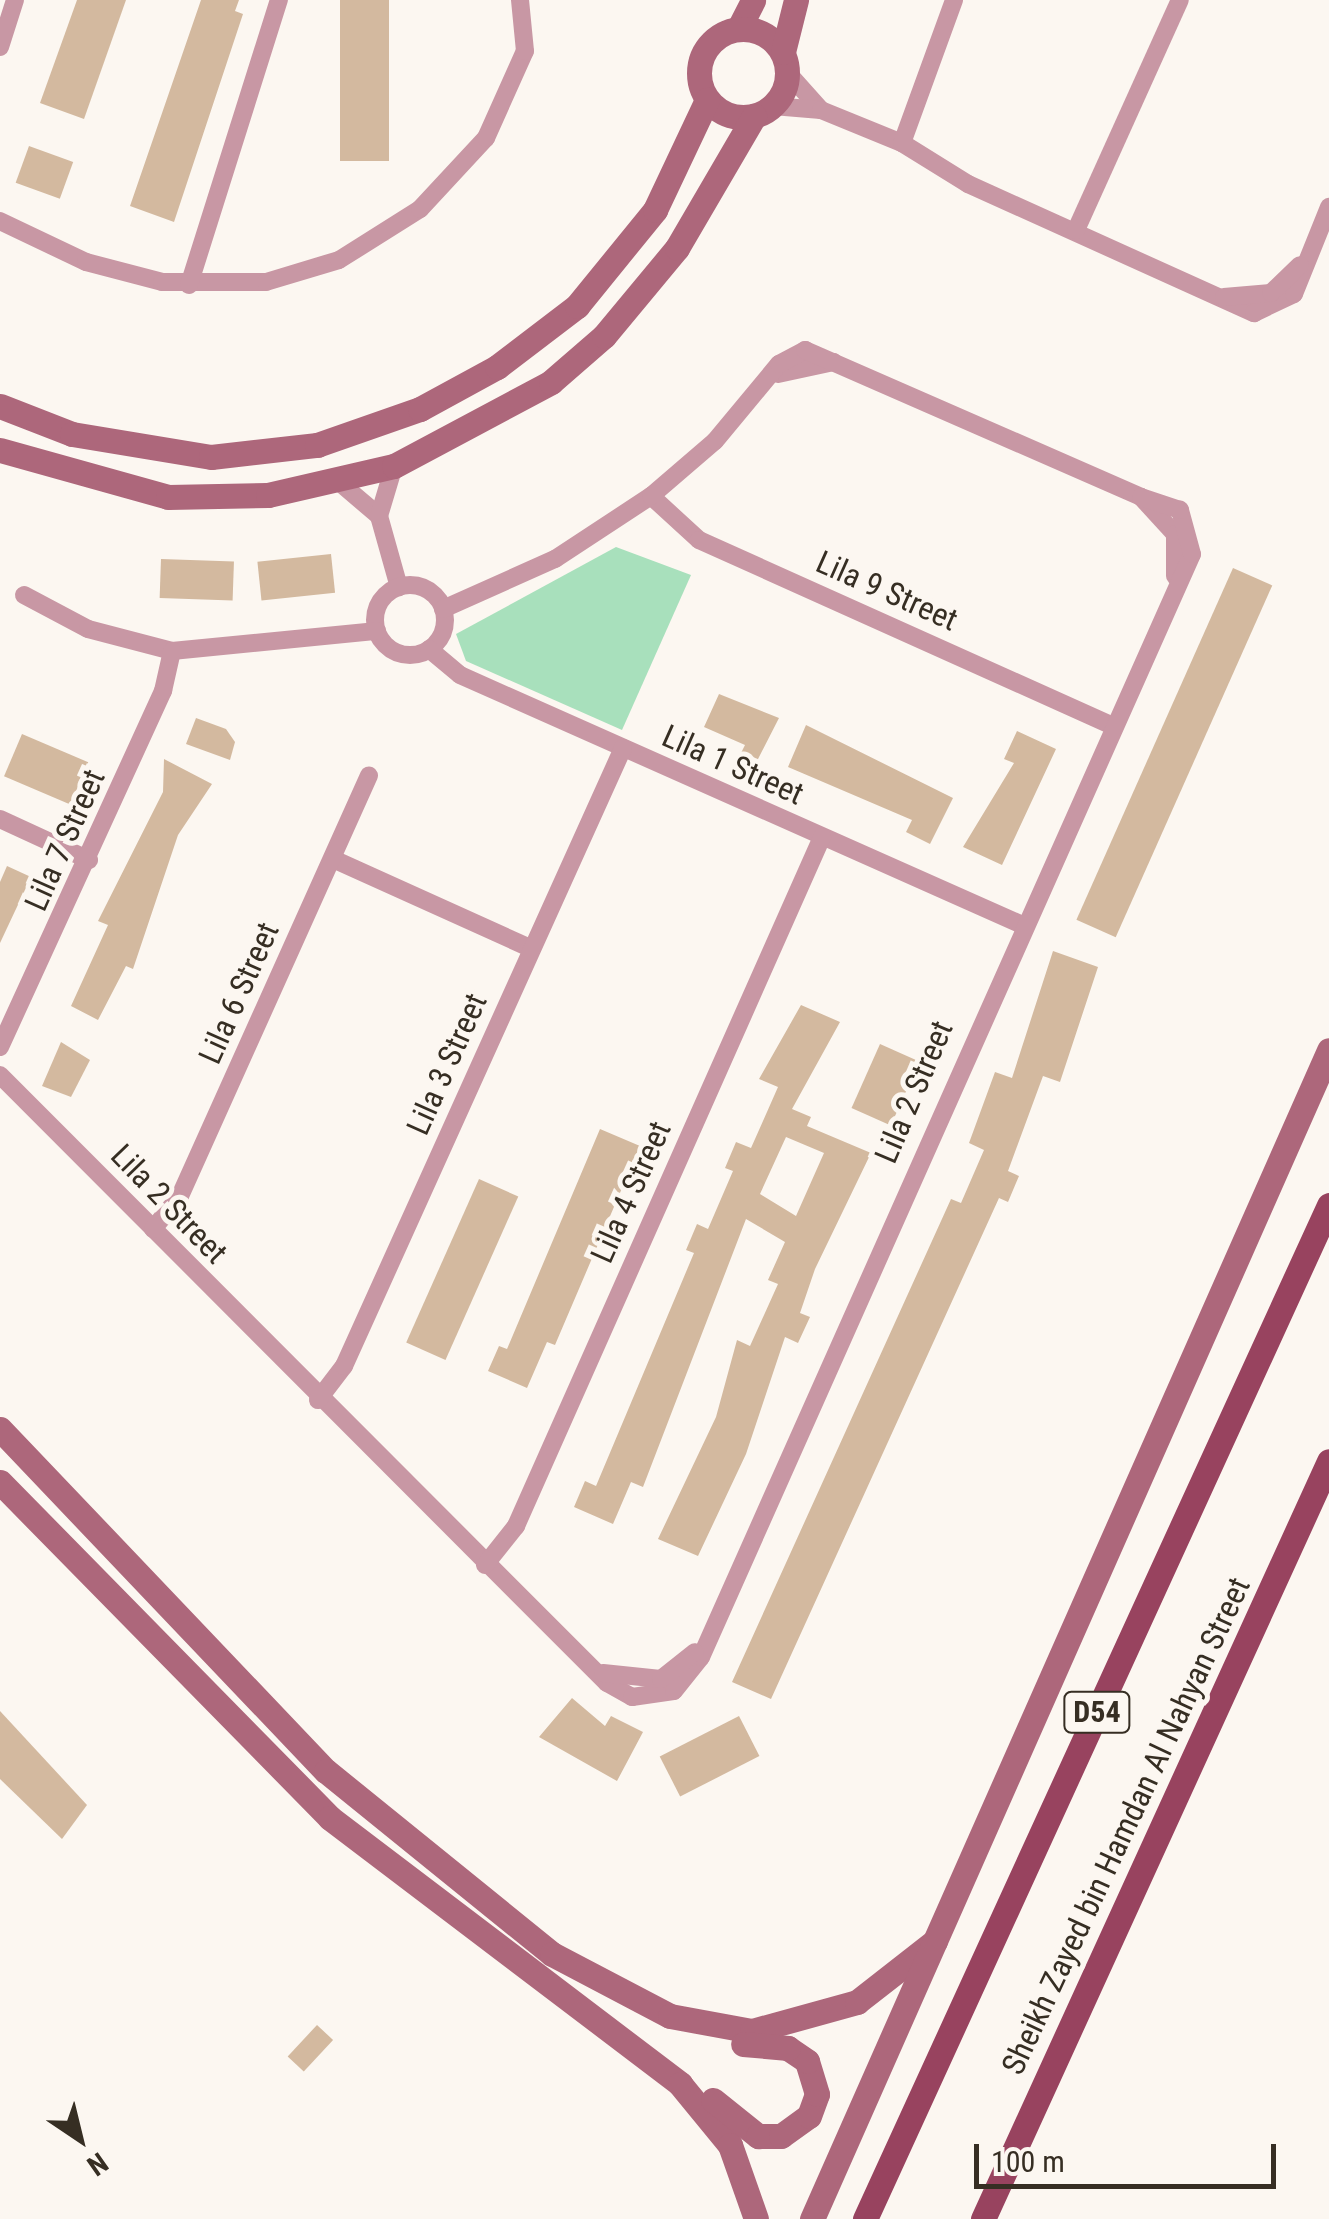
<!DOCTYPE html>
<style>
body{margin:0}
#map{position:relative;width:1329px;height:2219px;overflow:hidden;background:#fcf7f1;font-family:"Roboto Condensed",sans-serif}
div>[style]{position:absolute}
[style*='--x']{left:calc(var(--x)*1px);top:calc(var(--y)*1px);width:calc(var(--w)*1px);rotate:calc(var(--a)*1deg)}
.green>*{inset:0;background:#a8e0bc}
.building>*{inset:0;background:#d3b99f;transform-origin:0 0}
.street>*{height:18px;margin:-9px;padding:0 9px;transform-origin:9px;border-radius:9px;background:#c897a4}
.street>.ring{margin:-9px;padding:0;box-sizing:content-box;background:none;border:18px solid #c897a4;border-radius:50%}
.secondary>*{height:25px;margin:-12.5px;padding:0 12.5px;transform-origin:12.5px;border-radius:12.5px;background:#ad677b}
.secondary>.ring{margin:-12.5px;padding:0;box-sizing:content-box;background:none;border:25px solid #ad677b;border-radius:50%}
.primary>*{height:25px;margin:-12.5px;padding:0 12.5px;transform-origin:12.5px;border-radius:12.5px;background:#98435f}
span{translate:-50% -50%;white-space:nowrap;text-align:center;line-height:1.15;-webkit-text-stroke:10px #fcf7f1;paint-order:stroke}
.shield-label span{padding:2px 8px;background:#fcf7f1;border:2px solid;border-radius:8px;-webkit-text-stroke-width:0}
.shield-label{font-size:30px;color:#362e23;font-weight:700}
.street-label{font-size:32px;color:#362e23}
.north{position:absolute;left:30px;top:2089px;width:100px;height:100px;-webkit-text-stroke:8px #fcf7f1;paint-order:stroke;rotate:145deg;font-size:28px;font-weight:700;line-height:40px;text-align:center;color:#362e23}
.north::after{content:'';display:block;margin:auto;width:35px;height:45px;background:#362e23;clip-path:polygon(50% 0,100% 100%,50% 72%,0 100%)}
.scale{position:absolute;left:974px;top:2144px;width:302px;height:45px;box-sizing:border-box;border:5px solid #362e23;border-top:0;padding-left:12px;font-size:30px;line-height:35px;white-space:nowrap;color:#362e23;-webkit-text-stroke:8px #fcf7f1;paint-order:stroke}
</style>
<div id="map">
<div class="green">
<div style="clip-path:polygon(616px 547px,691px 575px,622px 730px,466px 661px,456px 634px)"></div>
</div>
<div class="building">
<div style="clip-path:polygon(77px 0,126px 0,84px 119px,40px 103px)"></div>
<div style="clip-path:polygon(201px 0,239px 0,235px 11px,243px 14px,174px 222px,130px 206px)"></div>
<div style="left:340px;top:0;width:49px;height:161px"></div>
<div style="left:29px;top:146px;width:47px;height:39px;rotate:20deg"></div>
<div style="left:331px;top:554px;width:39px;height:74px;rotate:84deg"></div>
<div style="left:161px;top:559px;width:73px;height:39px;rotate:2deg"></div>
<div style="left:1233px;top:568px;width:43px;height:385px;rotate:24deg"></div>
<div style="clip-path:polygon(719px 694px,779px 718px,757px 761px,741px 753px,745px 745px,704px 727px)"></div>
<div style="clip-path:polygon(196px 718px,226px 729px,235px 742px,230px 760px,186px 744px)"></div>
<div style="clip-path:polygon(806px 725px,953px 798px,930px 844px,906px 832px,912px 820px,788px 767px)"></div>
<div style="clip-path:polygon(1017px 731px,1056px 749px,1002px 865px,963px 847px,1014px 763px,1004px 759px)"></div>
<div style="left:22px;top:734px;width:72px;height:46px;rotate:23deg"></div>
<div style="clip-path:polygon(164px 759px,212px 784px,178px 835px,133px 969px,126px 966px,98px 1020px,71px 1006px,108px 925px,98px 921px,163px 792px)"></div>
<div style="clip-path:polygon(7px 866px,31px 877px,0 943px,0 882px)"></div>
<div style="clip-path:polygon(1053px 951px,1098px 967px,1060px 1082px,1043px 1076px,1008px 1171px,1019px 1176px,1008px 1202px,999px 1198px,771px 1699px,732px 1682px,951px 1199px,961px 1203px,984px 1150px,969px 1143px,995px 1072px,1012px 1078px)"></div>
<div style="clip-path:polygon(evenodd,801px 1005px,840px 1022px,792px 1109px,811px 1117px,807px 1126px,871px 1153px,815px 1269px,800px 1313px,810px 1317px,798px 1343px,785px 1337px,746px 1454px,698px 1556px,658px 1539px,716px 1417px,737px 1340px,750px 1346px,778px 1284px,768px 1280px,785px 1242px,746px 1219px,643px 1487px,631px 1482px,613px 1524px,574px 1507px,585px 1481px,596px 1486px,694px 1253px,686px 1250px,697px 1224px,708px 1229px,733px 1171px,725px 1168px,736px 1142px,751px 1148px,778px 1087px,759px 1079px,801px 1005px,786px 1137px,824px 1153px,796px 1216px,760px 1194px,786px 1137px)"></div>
<div style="clip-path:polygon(61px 1042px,90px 1060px,71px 1097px,42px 1086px)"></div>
<div style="left:880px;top:1044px;width:43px;height:70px;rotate:24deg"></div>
<div style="clip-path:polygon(600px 1129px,640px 1146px,555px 1345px,547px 1342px,527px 1388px,488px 1371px,499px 1346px,507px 1349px)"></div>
<div style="left:479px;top:1179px;width:43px;height:179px;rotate:24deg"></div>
<div style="clip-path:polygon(572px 1698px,605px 1726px,611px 1716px,643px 1732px,617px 1781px,539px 1737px)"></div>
<div style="clip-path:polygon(0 1711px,87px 1805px,62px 1839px,0 1779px)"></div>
<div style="left:739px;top:1716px;width:45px;height:89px;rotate:63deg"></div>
<div style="left:317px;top:2025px;width:22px;height:43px;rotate:43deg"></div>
</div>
<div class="street">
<div style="--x:0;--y:47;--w:49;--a:-72.3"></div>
<div style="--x:787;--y:72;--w:51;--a:48.2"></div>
<div style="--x:773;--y:106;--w:48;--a:4.8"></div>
<div style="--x:821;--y:110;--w:87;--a:22.2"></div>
<div style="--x:902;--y:143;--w:78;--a:31.8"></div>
<div style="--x:968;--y:184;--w:314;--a:24.3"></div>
<div style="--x:1254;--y:313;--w:44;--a:-25.4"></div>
<div style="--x:1294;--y:294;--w:94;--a:-68.1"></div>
<div style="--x:902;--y:143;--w:152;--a:-70"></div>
<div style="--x:0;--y:221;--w:95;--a:25.5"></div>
<div style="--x:86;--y:262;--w:79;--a:14.7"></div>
<div style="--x:162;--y:282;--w:104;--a:0"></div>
<div style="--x:266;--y:282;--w:76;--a:-16.8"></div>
<div style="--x:339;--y:260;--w:96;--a:-32.2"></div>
<div style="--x:420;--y:209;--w:97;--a:-47.1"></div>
<div style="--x:486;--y:138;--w:95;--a:-65.9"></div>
<div style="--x:525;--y:51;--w:51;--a:-95.6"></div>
<div style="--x:1076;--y:230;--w:252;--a:-65.7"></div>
<div style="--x:189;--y:285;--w:299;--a:-72.5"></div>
<div style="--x:1224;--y:297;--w:47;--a:-4.9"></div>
<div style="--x:1271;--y:293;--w:40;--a:-44"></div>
<div style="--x:778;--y:374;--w:57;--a:-12.1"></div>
<div style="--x:339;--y:482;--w:52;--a:40.4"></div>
<div style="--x:379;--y:516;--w:74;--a:74.3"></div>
<div style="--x:651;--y:496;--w:65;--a:42.5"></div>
<div style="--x:699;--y:540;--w:452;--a:24.2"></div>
<div style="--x:379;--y:516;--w:52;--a:-73.3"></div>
<div class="ring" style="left:375px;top:585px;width:52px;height:52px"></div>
<div style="--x:24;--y:595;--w:72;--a:28"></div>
<div style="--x:88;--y:629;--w:87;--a:14.7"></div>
<div style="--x:172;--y:651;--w:206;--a:-5.6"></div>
<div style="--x:443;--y:609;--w:123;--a:-24.1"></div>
<div style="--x:555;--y:559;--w:115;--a:-33.3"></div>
<div style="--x:651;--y:496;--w:84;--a:-40.7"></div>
<div style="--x:715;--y:441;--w:100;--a:-50.3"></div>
<div style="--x:779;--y:364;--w:30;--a:-28"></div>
<div style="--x:805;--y:350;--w:367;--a:23.6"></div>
<div style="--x:1141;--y:497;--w:50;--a:47.4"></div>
<div style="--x:1175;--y:534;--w:42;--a:90"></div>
<div style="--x:429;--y:649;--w:40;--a:40"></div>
<div style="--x:460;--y:675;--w:613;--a:23.97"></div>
<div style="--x:0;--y:819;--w:98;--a:24.7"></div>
<div style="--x:333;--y:859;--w:218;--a:24.3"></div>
<div style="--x:0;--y:1047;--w:392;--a:-65.4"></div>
<div style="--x:163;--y:691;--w:41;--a:-77.3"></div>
<div style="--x:0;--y:1075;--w:859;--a:45.05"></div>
<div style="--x:607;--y:1683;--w:29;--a:29"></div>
<div style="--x:632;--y:1697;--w:42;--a:-8.1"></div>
<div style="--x:674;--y:1691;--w:43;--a:-51.5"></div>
<div style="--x:701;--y:1657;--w:1207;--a:-66"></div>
<div style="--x:1192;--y:554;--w:46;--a:-105.3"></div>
<div style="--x:1180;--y:510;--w:41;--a:-161.6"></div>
<div style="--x:153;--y:1229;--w:43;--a:-50.7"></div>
<div style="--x:180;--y:1196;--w:461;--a:-65.8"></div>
<div style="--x:318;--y:1400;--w:43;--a:-52.6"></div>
<div style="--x:344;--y:1366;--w:678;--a:-65.7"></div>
<div style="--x:485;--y:1565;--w:50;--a:-51.5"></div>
<div style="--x:516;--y:1526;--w:754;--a:-66.05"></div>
<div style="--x:603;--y:1673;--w:58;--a:5.9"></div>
<div style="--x:661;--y:1679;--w:43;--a:-38.5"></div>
</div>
<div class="secondary">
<div style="--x:739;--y:28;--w:31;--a:-63"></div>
<div class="ring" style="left:699px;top:29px;width:63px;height:63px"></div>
<div style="--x:783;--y:52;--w:54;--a:-76"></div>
<div style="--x:0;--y:406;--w:77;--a:21.3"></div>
<div style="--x:72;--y:434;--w:141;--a:9.4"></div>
<div style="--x:211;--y:457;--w:107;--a:-6.5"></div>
<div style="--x:317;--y:445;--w:109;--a:-19.3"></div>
<div style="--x:420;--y:409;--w:88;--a:-28.6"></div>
<div style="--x:497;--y:367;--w:101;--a:-37.3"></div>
<div style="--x:577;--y:306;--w:124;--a:-50.9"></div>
<div style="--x:655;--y:210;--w:122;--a:-64.7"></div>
<div style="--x:0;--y:450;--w:174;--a:15.6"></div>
<div style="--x:168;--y:497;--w:100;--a:-1.1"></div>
<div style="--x:268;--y:495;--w:129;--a:-13"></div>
<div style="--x:394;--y:466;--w:178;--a:-28.1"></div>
<div style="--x:551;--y:382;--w:70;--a:-41"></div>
<div style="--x:604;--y:336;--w:114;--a:-50.3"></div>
<div style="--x:677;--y:248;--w:153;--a:-59.7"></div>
<div style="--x:0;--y:1429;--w:472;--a:46.4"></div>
<div style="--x:326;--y:1771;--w:291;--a:39"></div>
<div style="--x:552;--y:1954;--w:133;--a:27.7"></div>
<div style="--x:670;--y:2016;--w:83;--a:10.4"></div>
<div style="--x:752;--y:2031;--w:109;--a:-15.4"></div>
<div style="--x:857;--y:2002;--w:99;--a:-38"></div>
<div style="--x:0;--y:1482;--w:471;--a:45.5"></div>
<div style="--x:330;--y:1818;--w:440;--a:37.2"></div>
<div style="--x:680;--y:2084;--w:79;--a:50.7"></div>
<div style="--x:730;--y:2145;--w:78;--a:70.6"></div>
<div style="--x:713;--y:2100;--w:58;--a:38.7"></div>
<div style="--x:758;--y:2136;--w:23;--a:0"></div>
<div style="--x:781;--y:2136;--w:34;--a:-36"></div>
<div style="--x:809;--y:2116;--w:23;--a:-70"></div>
<div style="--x:817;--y:2094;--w:34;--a:-107"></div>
<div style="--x:807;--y:2061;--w:23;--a:-146"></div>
<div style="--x:788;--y:2048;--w:45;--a:-174.9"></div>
<div style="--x:812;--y:2219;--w:1278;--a:-66.14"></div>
</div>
<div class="primary">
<div style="--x:865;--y:2219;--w:1115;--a:-65.41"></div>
<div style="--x:983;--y:2219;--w:833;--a:-65.46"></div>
</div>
<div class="shield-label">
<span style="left:1097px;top:1712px">D54</span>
</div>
<div class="street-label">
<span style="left:887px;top:591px;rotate:24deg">Lila 9 Street</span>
<span style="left:733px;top:765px;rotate:24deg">Lila 1 Street</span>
<span style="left:65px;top:840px;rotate:-66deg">Lila 7 Street</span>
<span style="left:239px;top:993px;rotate:-66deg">Lila 6 Street</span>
<span style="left:447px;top:1064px;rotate:-66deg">Lila 3 Street</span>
<span style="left:914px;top:1092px;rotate:-67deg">Lila 2 Street</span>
<span style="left:631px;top:1192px;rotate:-66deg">Lila 4 Street</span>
<span style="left:169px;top:1204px;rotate:46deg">Lila 2 Street</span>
<span style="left:1126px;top:1826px;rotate:-65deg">Sheikh Zayed bin Hamdan Al Nahyan Street</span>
</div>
<div class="north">N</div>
<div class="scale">100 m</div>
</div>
